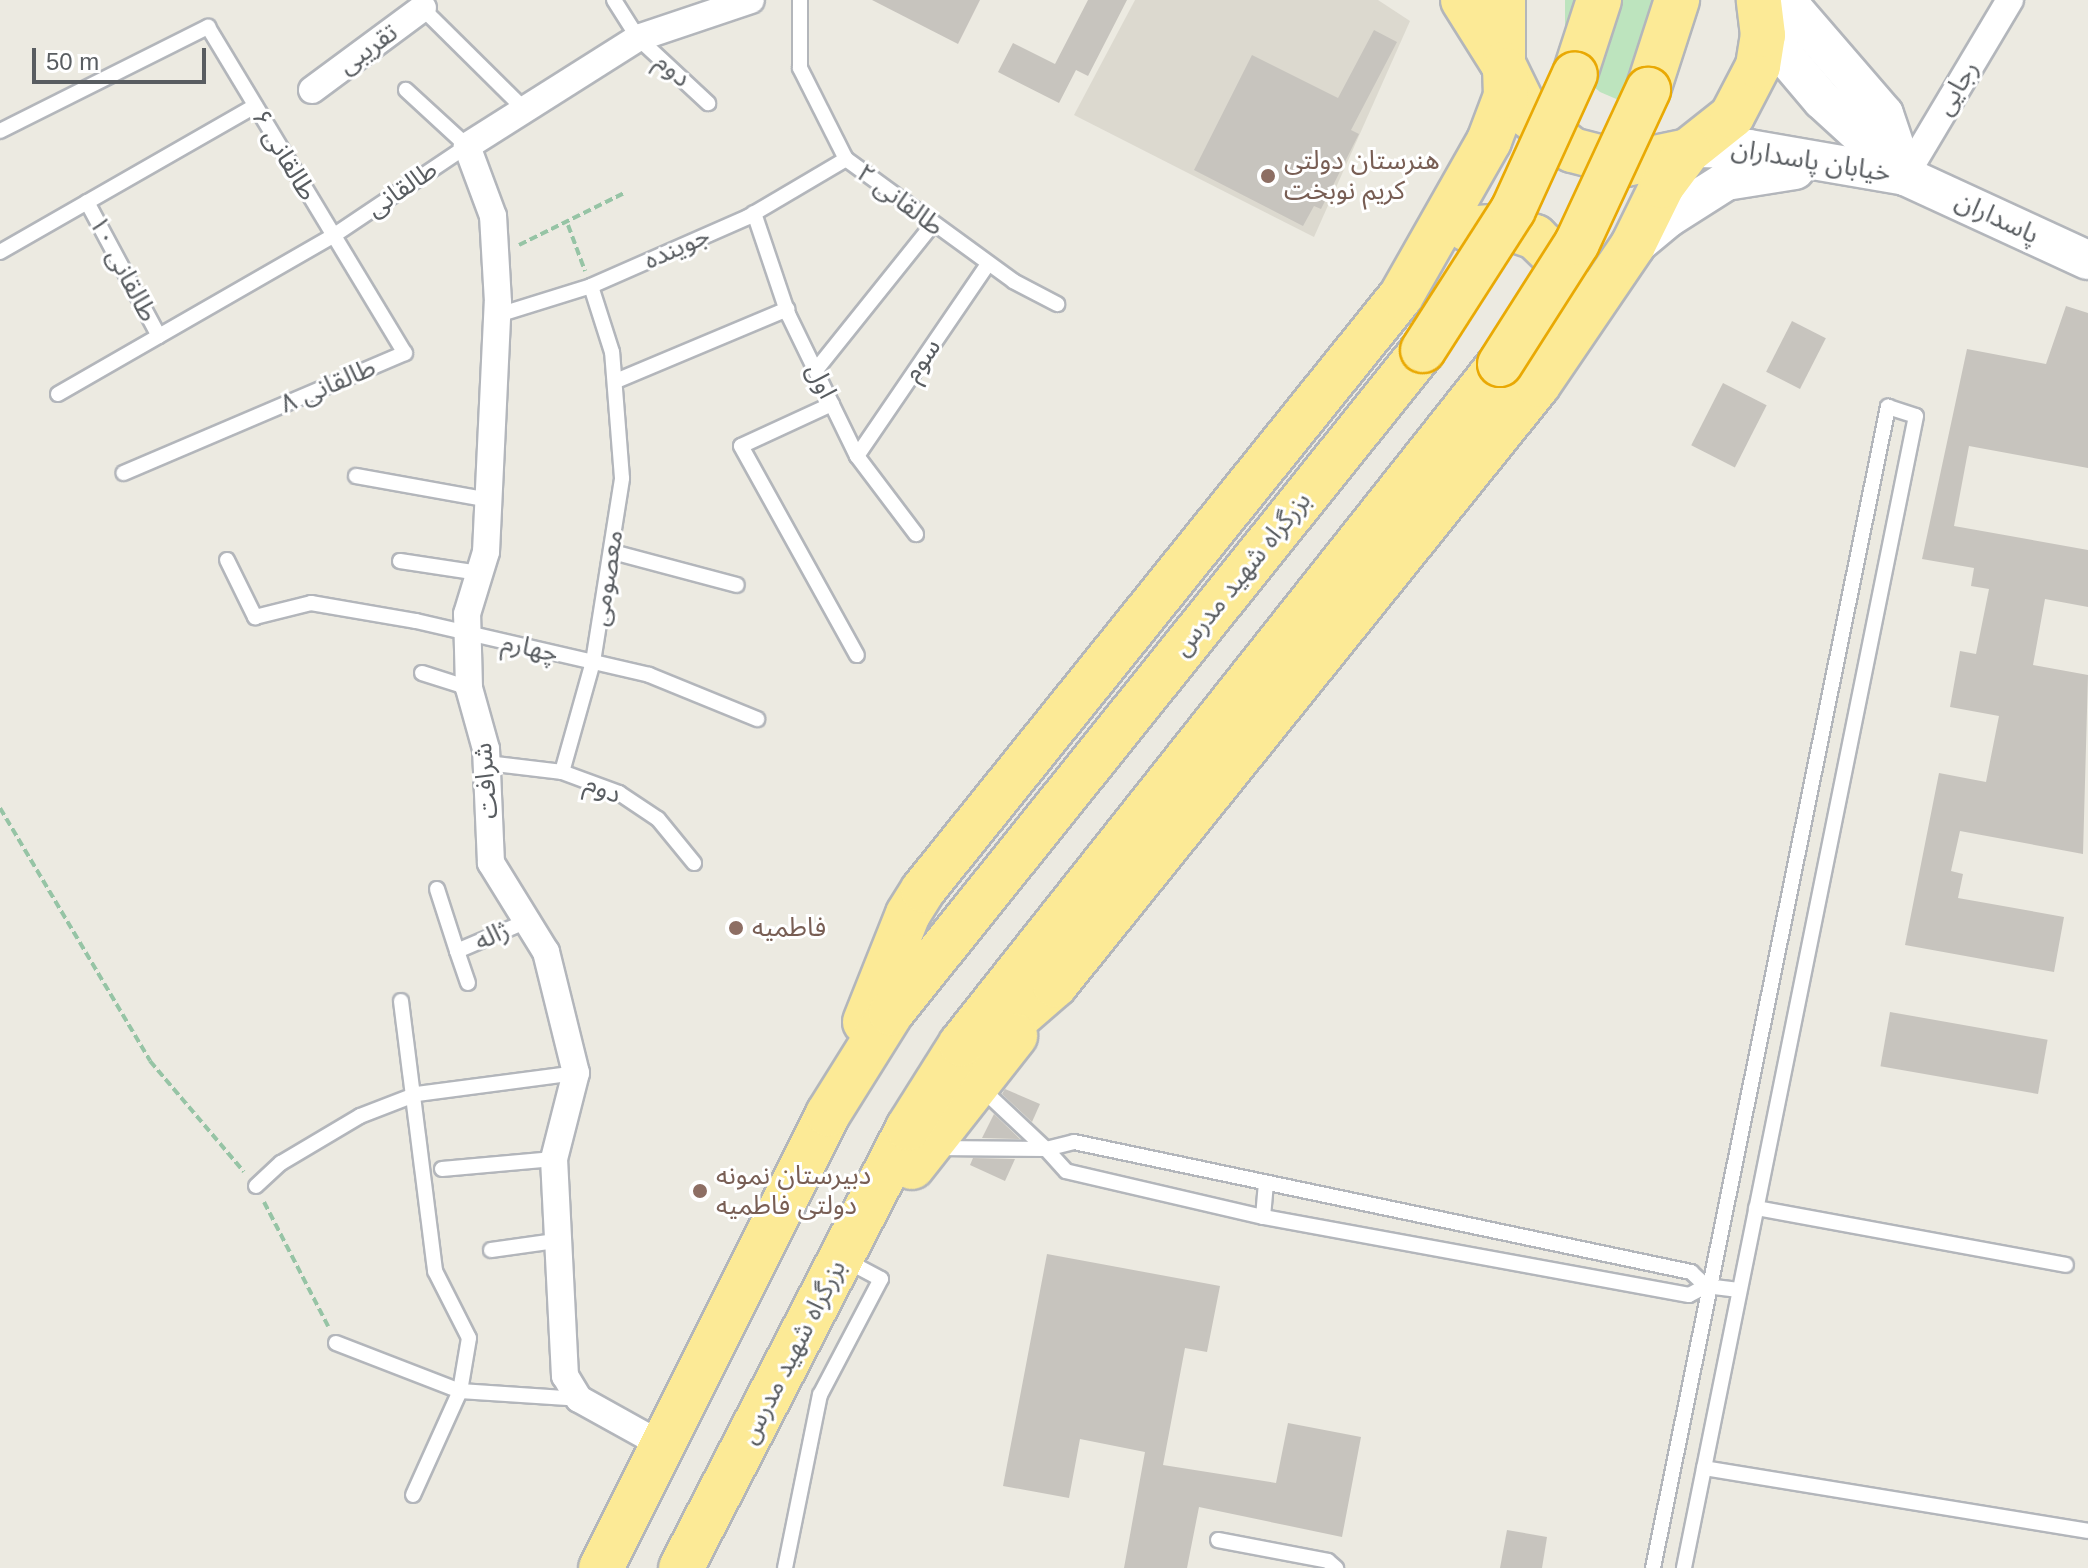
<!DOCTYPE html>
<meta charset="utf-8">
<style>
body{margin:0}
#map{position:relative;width:2088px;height:1568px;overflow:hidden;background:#eceae1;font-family:Arial,"Noto Sans Arabic",sans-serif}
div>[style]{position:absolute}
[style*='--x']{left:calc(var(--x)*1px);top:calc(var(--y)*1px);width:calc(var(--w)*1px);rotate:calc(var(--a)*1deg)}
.education>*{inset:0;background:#dcd9cf}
.green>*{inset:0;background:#bde4be}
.building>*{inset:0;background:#c7c4be;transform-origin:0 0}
.path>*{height:4px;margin-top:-2px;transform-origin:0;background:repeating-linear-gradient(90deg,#96c4a5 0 8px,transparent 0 12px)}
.roads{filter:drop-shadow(2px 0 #b3b6bb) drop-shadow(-2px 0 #b3b6bb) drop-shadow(0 2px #b3b6bb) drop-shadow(0 -2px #b3b6bb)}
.service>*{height:14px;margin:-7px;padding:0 7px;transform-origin:7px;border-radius:7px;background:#fff}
.minor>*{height:26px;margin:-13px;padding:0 13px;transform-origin:13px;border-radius:13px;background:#fff}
.secondary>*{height:38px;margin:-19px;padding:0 19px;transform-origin:19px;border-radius:19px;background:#fff}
.trunk>*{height:44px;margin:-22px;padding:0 22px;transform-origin:22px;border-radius:22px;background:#fcea96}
.bridges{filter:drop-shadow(2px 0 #e9a904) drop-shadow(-2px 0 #e9a904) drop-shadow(0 2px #e9a904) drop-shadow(0 -2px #e9a904)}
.trunk-bridge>*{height:44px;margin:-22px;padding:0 22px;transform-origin:22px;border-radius:22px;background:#fcea96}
.dots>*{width:22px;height:22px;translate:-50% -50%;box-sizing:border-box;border:4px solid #fff;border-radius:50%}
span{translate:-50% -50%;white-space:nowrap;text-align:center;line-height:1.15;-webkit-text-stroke:6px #fff;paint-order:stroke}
.street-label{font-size:26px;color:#595d61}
.education-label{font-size:26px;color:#785e54}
.left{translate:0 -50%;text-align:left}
.scale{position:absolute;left:32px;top:48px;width:174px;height:36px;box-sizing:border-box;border:4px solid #595d61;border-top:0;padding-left:10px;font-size:24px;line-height:28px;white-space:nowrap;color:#595d61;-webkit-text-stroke:6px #fff;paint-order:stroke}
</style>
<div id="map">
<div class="education">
<div style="clip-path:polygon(1135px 0,1378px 0,1410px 21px,1314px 237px,1074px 115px)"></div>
</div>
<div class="green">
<div style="clip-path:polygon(1565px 0,1675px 0,1683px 52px,1674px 79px,1621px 101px,1600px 92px,1588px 82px,1565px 41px)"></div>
</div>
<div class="building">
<div style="clip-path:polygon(872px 0,980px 0,958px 44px)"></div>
<div style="clip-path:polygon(1088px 0,1127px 0,1088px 76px,1076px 70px,1059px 103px,998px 72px,1013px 43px,1055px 64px)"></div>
<div style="clip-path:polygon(1374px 30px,1397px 42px,1351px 130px,1359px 134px,1321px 209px,1314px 206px,1303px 226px,1194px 170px,1252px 55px,1338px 98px)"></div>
<div style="clip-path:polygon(2066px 306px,2088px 313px,2088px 468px,1969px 446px,1954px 526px,2088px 550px,2088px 607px,2045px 599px,2033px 665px,2088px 675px,2083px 854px,1960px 831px,1951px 871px,1963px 874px,1958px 898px,2064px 917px,2054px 972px,1905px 945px,1939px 773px,1986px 782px,1999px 716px,1950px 707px,1960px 651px,1976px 654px,1989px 589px,1971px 586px,1974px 568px,1922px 559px,1967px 349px,2046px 364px)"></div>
<div style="left:1792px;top:321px;width:38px;height:57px;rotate:27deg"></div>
<div style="left:1723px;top:383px;width:49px;height:70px;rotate:27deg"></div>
<div style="left:1890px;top:1012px;width:160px;height:55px;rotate:10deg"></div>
<div style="clip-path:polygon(1005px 1089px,1040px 1104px,1032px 1122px,1002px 1094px)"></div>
<div style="clip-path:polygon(994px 1114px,1020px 1139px,982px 1138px)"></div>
<div style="clip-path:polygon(973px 1158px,1015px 1159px,1005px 1181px,970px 1165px)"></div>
<div style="clip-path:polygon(1047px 1254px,1220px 1286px,1207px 1352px,1185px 1348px,1163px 1465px,1276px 1483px,1288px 1423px,1361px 1437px,1342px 1537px,1199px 1507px,1187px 1568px,1124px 1568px,1145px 1452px,1080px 1439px,1069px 1498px,1003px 1486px)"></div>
<div style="clip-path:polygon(1507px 1530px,1547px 1537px,1542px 1568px,1500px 1568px)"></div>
</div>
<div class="path">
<div style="--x:568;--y:225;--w:49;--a:69.7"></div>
<div style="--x:519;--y:245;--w:117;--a:-26.3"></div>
<div style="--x:0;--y:808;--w:294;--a:59.3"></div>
<div style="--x:150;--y:1061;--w:145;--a:49.7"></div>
<div style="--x:264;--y:1202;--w:140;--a:62.7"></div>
</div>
<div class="roads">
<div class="service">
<div style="--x:614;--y:0;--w:45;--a:57.7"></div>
<div style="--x:638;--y:38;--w:96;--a:42.9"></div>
<div style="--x:800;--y:0;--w:68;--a:90"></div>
<div style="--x:800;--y:68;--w:102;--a:63.2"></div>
<div style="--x:846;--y:159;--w:207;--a:36.1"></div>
<div style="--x:1013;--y:281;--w:50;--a:27.6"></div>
<div style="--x:420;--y:6;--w:148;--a:44.7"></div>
<div style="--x:0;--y:131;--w:233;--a:-26.6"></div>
<div style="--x:208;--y:27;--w:381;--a:58.9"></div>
<div style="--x:405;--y:353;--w:306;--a:156.9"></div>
<div style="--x:87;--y:202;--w:152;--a:61.8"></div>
<div style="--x:754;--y:213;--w:107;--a:71.4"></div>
<div style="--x:788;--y:314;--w:158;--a:64.1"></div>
<div style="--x:857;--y:456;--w:98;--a:52.9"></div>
<div style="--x:0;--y:252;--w:294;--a:-29.8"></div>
<div style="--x:498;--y:315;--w:97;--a:-17.3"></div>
<div style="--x:591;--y:286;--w:171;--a:-23.7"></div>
<div style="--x:748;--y:217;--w:114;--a:-30.6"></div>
<div style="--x:816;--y:370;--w:186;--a:-51.3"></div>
<div style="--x:616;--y:381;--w:186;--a:-22.8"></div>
<div style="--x:58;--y:394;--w:317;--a:-29.9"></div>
<div style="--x:333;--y:236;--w:161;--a:-33.9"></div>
<div style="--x:467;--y:146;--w:83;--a:-137.4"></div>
<div style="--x:832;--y:404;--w:100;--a:155.2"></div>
<div style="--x:741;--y:446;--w:239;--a:61"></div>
<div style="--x:857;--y:456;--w:232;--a:-55.7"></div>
<div style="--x:356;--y:476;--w:135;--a:10.2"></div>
<div style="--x:613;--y:552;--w:128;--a:14.9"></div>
<div style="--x:227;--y:560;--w:64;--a:63.8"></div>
<div style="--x:255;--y:617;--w:58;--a:-14"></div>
<div style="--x:311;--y:603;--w:107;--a:9.7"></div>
<div style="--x:416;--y:621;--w:239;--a:13"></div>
<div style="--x:649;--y:675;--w:117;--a:22.2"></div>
<div style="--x:400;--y:561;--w:80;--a:8.6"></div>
<div style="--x:422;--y:673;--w:49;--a:17.7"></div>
<div style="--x:487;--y:763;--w:76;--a:6.8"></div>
<div style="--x:562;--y:772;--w:61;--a:20.2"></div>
<div style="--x:619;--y:793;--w:47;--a:33.7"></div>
<div style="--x:658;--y:819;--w:57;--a:50.7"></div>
<div style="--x:562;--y:772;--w:114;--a:-74.3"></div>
<div style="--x:593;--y:662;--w:186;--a:-81"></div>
<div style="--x:622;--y:478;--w:126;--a:-94.5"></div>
<div style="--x:612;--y:352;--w:69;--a:-107.7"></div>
<div style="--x:437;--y:889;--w:65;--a:72.1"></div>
<div style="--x:468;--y:983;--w:34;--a:-109"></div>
<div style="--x:457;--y:951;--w:76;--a:-23.2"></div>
<div style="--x:401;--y:1001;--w:272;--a:82.8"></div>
<div style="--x:435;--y:1271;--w:75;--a:63.1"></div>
<div style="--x:469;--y:1338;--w:54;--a:99.6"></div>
<div style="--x:460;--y:1391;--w:114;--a:114.3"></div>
<div style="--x:1074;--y:1142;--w:631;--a:11.9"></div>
<div style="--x:1691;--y:1272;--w:21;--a:43"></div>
<div style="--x:1706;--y:1286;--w:19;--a:152"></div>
<div style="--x:1689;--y:1295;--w:433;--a:-169.6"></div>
<div style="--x:1263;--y:1217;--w:202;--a:-166.9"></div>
<div style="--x:1066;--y:1171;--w:30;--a:-132"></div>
<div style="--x:1046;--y:1149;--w:29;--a:-14"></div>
<div style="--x:936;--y:1148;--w:110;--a:0.5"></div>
<div style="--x:1046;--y:1149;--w:89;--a:-136.8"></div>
<div style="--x:442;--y:1169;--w:112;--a:-5.1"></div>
<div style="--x:256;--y:1186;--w:34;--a:-43"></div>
<div style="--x:281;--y:1163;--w:92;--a:-30.7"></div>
<div style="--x:360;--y:1116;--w:61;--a:-21.1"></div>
<div style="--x:417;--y:1094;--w:160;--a:-7.5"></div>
<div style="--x:1756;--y:1208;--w:315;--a:10.4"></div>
<div style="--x:1263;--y:1217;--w:32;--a:-85"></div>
<div style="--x:491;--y:1250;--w:65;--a:-8"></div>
<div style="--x:1706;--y:1286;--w:33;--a:7"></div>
<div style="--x:336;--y:1343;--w:133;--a:21.2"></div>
<div style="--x:460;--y:1391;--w:119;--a:3.8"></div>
<div style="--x:1704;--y:1468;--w:389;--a:9.3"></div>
<div style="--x:1218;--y:1540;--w:112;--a:10.8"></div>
<div style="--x:1328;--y:1561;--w:11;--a:41"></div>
<div style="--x:785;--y:1568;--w:177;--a:-78.6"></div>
<div style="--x:820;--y:1395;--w:131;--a:-62.3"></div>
<div style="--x:881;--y:1279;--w:40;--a:-152"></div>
<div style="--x:1653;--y:1568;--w:1185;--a:-78.56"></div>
<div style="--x:1888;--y:407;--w:29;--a:18"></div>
<div style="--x:1916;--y:416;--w:1175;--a:101.39"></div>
</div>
<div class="minor">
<div style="--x:312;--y:90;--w:138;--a:-36.5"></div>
<div style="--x:1905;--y:176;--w:205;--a:-59.2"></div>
<div style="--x:662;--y:1445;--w:95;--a:-151"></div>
<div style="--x:579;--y:1399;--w:27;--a:-121"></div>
<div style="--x:565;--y:1376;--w:217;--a:-92.9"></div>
<div style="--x:554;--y:1159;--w:89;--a:-75.7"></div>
<div style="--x:576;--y:1073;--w:125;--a:-103.9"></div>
<div style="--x:546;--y:952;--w:105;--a:-121.7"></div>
<div style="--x:491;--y:863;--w:114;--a:-92.5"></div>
<div style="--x:486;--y:749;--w:63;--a:-105.6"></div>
<div style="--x:469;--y:688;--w:74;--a:-91.5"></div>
<div style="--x:467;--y:614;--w:65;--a:-73"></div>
<div style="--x:486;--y:552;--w:250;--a:-87.3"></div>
<div style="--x:498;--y:302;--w:86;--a:-93.3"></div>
<div style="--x:493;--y:216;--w:75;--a:-110.4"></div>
<div style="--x:467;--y:146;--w:202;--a:-32.3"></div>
<div style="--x:638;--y:38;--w:119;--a:-18.6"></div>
</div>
<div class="secondary">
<div style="--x:1778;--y:0;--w:20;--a:33"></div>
<div style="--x:1795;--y:11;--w:136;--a:49.2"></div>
<div style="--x:1884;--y:114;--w:65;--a:71.3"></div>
<div style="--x:1762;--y:17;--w:34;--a:63"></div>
<div style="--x:1777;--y:47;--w:70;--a:49.7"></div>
<div style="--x:1822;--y:100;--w:113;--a:42.5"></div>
<div style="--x:1693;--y:148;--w:56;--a:1"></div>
<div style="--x:1749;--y:149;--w:158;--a:9.8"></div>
<div style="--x:1905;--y:176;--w:201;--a:24.7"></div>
<div style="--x:1632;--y:248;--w:47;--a:-39.8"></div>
<div style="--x:1668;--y:218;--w:69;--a:-32.5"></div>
<div style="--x:1726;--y:181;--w:70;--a:-9.1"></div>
</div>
<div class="trunk">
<div style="--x:1463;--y:0;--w:70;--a:57.9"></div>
<div style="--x:1503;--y:0;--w:64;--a:90"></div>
<div style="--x:1503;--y:64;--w:57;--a:63.9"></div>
<div style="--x:1528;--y:115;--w:56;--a:38.5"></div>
<div style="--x:1572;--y:150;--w:56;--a:14.5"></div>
<div style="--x:1626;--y:164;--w:63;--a:-11.8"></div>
<div style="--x:1688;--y:151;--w:56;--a:-38.5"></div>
<div style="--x:1732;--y:116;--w:56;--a:-62.5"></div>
<div style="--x:1758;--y:66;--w:31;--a:-81"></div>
<div style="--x:1763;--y:35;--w:35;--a:-97"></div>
<div style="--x:1575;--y:74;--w:78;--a:-72"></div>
<div style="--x:1648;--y:90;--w:95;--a:-72.1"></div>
<div style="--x:1467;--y:229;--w:36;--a:-5"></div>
<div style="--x:1503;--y:226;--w:34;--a:19"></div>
<div style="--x:1535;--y:237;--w:35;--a:44"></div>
<div style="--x:1560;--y:261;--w:41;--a:68.5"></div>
<div style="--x:865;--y:1022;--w:116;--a:-68.3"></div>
<div style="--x:908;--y:914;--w:28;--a:-58"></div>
<div style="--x:923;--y:890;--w:762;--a:-51.18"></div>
<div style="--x:1401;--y:296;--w:178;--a:-60.4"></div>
<div style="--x:1489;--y:141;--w:48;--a:-69.3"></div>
<div style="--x:1506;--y:96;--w:26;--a:-92"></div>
<div style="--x:979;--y:1051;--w:101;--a:-41"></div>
<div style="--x:1055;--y:985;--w:770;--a:-51.17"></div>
<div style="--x:1538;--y:385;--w:169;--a:-55.8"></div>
<div style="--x:1633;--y:245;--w:66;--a:-63.8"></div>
<div style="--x:1662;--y:186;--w:44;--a:-53.4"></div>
<div style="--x:912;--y:1167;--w:167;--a:-51.8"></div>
<div style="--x:601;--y:1568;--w:508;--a:-63.43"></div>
<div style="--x:828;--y:1114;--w:119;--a:-58"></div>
<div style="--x:891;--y:1013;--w:850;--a:-51.26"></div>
<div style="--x:681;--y:1568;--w:495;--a:-62.7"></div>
<div style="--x:908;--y:1128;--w:99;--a:-57.8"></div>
<div style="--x:961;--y:1044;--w:868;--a:-51.6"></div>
</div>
</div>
<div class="bridges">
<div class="trunk-bridge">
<div style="--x:1423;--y:350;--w:166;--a:-57.3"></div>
<div style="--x:1513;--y:210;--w:149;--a:-65.5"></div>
<div style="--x:1500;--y:364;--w:143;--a:-57.5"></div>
<div style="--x:1577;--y:243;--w:169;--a:-65.1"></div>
</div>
</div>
<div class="dots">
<div style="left:1268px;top:176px;background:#8d6e63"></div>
<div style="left:736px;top:928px;background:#8d6e63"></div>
<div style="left:700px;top:1191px;background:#8d6e63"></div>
</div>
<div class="street-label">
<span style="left:368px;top:49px;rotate:-36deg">تقریبی</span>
<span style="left:673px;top:70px;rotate:42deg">دوم</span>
<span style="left:1957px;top:88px;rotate:-59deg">رجایی</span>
<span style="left:284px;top:155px;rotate:59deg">طالقانی ۶</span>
<span style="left:1811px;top:161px;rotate:9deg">خیابان پاسداران</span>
<span style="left:402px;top:189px;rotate:-34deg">طالقانی</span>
<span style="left:900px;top:200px;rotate:37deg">طالقانی ۲</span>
<span style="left:1997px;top:218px;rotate:25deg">پاسداران</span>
<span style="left:677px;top:248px;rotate:-24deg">جوینده</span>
<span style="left:123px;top:269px;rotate:62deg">طالقانی ۱۰</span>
<span style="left:922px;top:360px;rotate:-56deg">سوم</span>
<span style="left:821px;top:381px;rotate:64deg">اول</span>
<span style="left:328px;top:386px;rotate:-23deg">طالقانی ۸</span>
<span style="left:1242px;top:574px;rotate:-51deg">بزرگراه شهید مدرس</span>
<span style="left:607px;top:578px;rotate:-81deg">معصومی</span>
<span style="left:530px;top:648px;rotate:13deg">چهارم</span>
<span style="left:486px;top:781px;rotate:-95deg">شرافت</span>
<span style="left:603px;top:789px;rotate:23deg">دوم</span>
<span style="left:492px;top:936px;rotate:-24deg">ژاله</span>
<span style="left:793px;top:1352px;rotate:-63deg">بزرگراه شهید مدرس</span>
</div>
<div class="education-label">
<span class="left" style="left:1284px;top:176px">هنرستان دولتی<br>کریم نوبخت</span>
<span class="left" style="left:752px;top:928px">فاطمیه</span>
<span class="left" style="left:716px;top:1191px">دبیرستان نمونه<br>دولتی فاطمیه</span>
</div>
<div class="scale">50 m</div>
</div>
